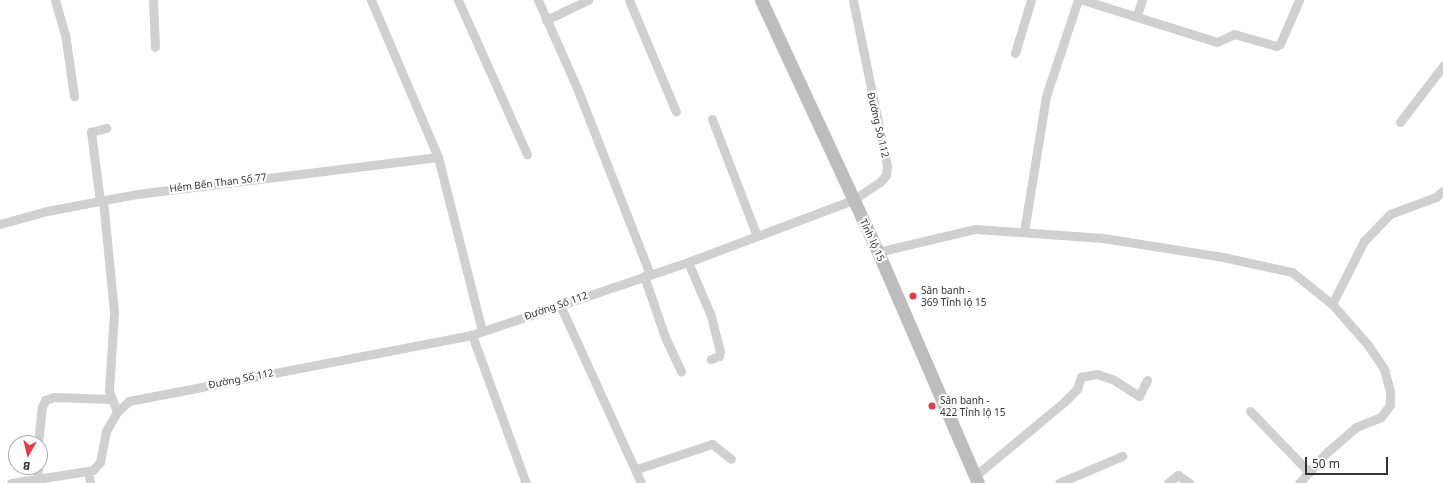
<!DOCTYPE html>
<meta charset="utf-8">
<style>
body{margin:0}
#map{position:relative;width:1443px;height:483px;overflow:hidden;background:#fff;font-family:"Noto Sans",sans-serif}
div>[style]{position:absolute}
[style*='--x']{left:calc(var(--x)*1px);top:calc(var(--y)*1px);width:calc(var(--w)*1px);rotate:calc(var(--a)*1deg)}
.street>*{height:9px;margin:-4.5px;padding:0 4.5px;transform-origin:4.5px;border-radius:4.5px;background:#d0d0d0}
.secondary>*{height:13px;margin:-6.5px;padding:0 6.5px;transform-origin:6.5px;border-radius:6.5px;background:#bdbdbd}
.dots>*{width:11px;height:11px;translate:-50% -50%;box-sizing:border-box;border:2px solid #fff;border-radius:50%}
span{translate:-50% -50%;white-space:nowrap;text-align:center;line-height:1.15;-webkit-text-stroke:4px #fff;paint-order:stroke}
.street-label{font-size:10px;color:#333}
.poi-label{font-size:10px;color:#333}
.left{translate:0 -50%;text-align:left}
.north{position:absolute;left:8px;top:435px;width:40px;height:40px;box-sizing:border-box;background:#fff;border:1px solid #adadad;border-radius:50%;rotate:188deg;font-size:11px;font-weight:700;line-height:16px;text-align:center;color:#333}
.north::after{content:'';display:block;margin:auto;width:14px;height:18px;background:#e63946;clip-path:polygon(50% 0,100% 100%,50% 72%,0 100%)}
.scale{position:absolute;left:1305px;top:457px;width:83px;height:18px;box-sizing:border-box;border:2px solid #333;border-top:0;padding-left:5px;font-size:12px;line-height:14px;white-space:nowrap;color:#333;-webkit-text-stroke:3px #fff;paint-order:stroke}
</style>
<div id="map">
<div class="street">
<div style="--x:55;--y:0;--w:35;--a:74"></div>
<div style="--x:65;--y:34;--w:63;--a:81.7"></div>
<div style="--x:153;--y:0;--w:47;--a:87.6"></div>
<div style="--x:371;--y:0;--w:171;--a:66.9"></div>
<div style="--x:438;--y:157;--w:179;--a:75.8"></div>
<div style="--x:458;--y:0;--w:169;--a:65.9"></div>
<div style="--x:538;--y:0;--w:96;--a:66.1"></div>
<div style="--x:577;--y:88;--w:200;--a:68.6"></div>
<div style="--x:629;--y:0;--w:121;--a:67.2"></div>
<div style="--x:1083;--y:0;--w:140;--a:17.4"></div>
<div style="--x:1217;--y:42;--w:19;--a:-25"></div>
<div style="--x:1234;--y:34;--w:44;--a:15.9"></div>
<div style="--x:1276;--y:46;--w:4;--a:-27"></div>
<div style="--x:1280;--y:44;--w:48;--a:-66.6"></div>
<div style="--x:1137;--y:15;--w:16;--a:-72"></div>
<div style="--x:546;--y:20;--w:47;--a:-25.5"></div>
<div style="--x:1015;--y:53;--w:55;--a:-73.2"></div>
<div style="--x:712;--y:119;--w:125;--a:69"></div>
<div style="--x:1400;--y:122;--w:71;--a:-52.5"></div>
<div style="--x:103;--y:200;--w:114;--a:84.4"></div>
<div style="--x:114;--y:313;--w:78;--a:93.7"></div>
<div style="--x:109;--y:391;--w:22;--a:69"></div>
<div style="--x:100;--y:201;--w:70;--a:-97.4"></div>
<div style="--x:91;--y:132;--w:16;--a:-15"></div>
<div style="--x:0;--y:224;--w:49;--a:-15.5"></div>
<div style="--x:47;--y:211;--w:92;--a:-10.7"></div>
<div style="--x:137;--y:194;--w:303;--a:-7"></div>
<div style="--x:1024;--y:232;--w:138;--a:-80.8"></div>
<div style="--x:1046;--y:96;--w:101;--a:-71.6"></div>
<div style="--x:878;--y:252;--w:100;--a:-13.3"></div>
<div style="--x:975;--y:229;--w:128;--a:4"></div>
<div style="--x:1103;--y:238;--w:121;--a:9"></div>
<div style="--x:1223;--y:257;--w:71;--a:12.3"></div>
<div style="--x:1292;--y:272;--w:51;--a:38.7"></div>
<div style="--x:1332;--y:304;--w:55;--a:48.7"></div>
<div style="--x:1368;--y:345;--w:29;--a:56"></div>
<div style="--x:1384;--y:369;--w:23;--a:75"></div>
<div style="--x:1390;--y:391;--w:14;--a:90"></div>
<div style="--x:1390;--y:405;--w:15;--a:127"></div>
<div style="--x:1381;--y:417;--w:27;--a:158"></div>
<div style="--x:1356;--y:427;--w:37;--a:139"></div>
<div style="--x:1328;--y:451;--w:43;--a:132.2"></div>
<div style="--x:688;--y:262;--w:59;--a:66.9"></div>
<div style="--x:711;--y:316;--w:36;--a:76"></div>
<div style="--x:720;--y:351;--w:5;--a:101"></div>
<div style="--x:719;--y:356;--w:9;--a:159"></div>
<div style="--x:644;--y:276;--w:65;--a:71"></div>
<div style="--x:665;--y:337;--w:38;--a:65"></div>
<div style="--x:1332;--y:304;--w:71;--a:-63.1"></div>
<div style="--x:1364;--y:241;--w:37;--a:-46"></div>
<div style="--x:1390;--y:214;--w:49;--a:-20.3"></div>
<div style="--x:1436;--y:197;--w:9;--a:-41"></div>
<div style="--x:560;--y:305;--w:196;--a:65.5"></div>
<div style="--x:472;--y:335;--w:158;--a:70"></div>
<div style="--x:1250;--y:411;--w:85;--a:46"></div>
<div style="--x:38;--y:443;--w:36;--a:-84"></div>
<div style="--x:42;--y:407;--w:8;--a:-67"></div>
<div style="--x:45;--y:400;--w:9;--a:-18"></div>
<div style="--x:54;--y:397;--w:56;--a:2"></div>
<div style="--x:637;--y:469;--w:79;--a:-18.4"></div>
<div style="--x:712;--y:444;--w:24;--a:38"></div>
<div style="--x:975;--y:476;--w:116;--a:-39.7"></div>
<div style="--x:1064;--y:402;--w:18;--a:-45"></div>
<div style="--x:1077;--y:389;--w:13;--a:-72"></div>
<div style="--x:1081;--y:377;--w:16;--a:-11"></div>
<div style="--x:1097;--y:374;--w:18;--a:19"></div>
<div style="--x:1114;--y:380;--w:30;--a:33"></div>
<div style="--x:1139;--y:396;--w:18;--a:-63"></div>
<div style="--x:37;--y:479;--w:12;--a:-85"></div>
<div style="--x:11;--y:483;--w:78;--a:-8.9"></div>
<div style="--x:90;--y:483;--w:12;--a:-99"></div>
<div style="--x:88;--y:471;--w:5;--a:-11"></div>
<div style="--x:93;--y:470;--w:11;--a:-49"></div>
<div style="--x:100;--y:462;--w:32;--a:-79"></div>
<div style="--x:106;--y:431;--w:22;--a:-60"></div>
<div style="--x:117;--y:412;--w:16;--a:-43"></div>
<div style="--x:129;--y:401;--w:349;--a:-10.9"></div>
<div style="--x:472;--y:335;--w:228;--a:-18.7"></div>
<div style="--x:688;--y:262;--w:176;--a:-20.6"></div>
<div style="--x:853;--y:200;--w:32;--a:-34"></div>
<div style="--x:880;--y:182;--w:9;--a:-49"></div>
<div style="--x:886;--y:175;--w:9;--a:-84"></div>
<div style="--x:887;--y:166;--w:169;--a:-101.6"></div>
<div style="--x:1059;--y:483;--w:69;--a:-23.2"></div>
<div style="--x:1168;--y:483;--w:13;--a:-39"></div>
<div style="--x:1178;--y:475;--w:14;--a:36"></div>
</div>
<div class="secondary">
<div style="--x:761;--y:0;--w:278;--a:65.1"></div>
<div style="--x:878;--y:252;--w:252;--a:66.6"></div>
</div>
<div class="dots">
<div style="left:913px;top:296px;background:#e63946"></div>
<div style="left:932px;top:406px;background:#e63946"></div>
</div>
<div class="street-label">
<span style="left:878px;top:125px;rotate:77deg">Đường Số 112</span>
<span style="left:218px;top:183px;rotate:-7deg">Hẻm Bến Than Số 77</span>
<span style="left:872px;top:240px;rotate:65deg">Tỉnh lộ 15</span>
<span style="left:556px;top:306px;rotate:-19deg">Đường Số 112</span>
<span style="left:241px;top:379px;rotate:-11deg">Đường Số 112</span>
</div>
<div class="poi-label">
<span class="left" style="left:921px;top:296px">Sân banh -<br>369 Tỉnh lộ 15</span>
<span class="left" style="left:940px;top:406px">Sân banh -<br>422 Tỉnh lộ 15</span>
</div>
<div class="north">B</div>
<div class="scale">50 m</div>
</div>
